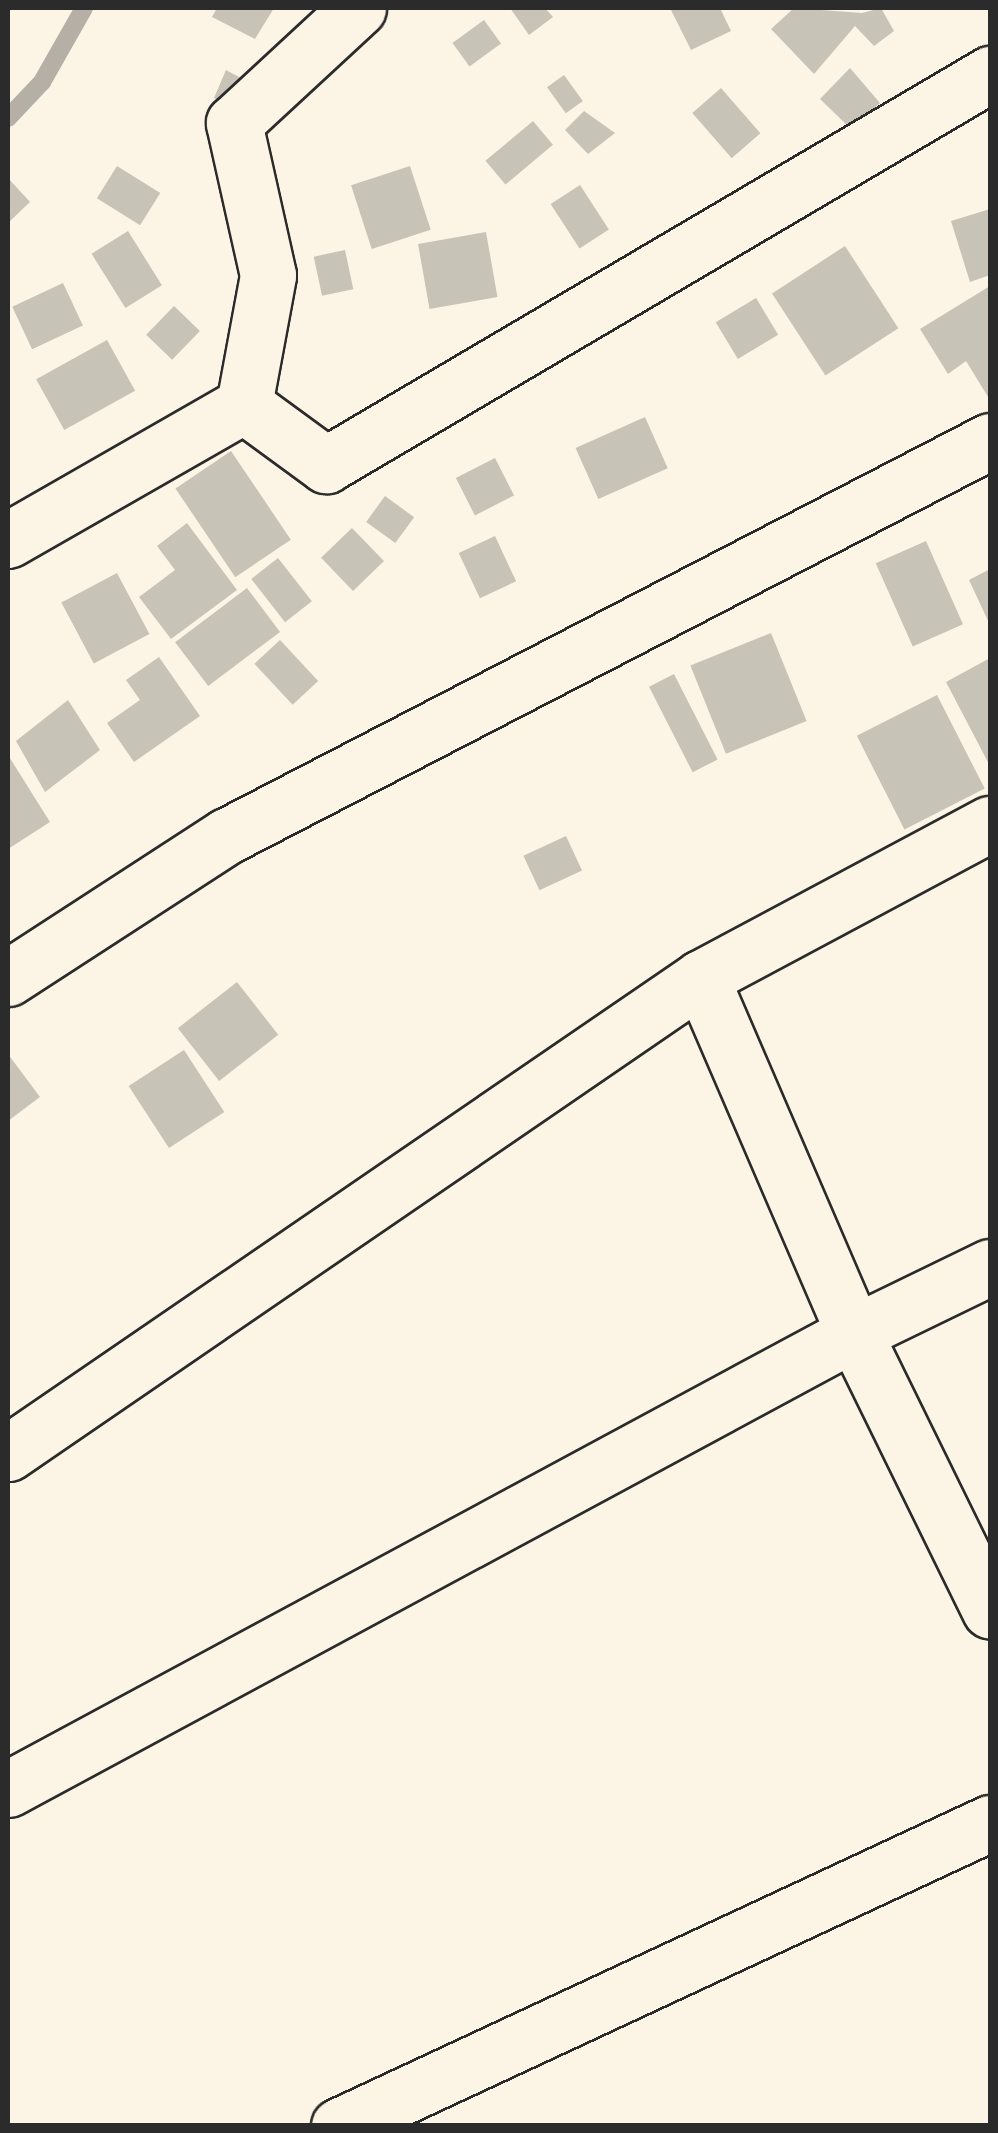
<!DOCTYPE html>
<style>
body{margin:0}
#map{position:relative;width:998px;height:2133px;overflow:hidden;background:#fcf5e5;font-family:Kalam,sans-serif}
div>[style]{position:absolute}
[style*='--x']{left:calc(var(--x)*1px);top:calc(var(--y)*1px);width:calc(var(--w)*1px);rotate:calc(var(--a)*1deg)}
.stream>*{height:18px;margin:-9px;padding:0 9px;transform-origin:9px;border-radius:9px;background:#b4b0a5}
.building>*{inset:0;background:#c8c3b7;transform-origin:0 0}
.roads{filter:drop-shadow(2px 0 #2b2b2b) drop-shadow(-2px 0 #2b2b2b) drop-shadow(0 2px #2b2b2b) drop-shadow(0 -2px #2b2b2b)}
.minor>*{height:55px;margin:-27.5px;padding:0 27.5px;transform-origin:27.5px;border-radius:27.5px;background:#fcf5e5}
span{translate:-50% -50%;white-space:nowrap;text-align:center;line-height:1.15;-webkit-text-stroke:8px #fcf5e5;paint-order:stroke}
.frame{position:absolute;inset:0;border:10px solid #2b2b2b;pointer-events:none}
</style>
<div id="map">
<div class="stream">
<div style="--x:8;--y:118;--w:50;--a:-46.6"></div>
<div style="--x:42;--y:82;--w:85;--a:-60.4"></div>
</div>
<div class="building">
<div style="clip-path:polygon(217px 8px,274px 8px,255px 39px,212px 17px)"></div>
<div style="clip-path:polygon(510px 8px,545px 8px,553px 17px,529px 35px)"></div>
<div style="clip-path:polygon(670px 8px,720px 8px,731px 31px,691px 50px)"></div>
<div style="clip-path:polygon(794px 8px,862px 13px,881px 8px,894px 31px,874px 46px,855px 26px,814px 74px,771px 29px)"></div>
<div style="left:484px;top:20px;width:29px;height:39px;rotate:54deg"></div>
<div style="clip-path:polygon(850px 68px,880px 103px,851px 129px,820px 99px)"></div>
<div style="clip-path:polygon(226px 70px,260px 88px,242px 114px,214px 98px)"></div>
<div style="left:564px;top:75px;width:32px;height:21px;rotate:54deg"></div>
<div style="left:721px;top:88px;width:60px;height:38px;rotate:49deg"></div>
<div style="clip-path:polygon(584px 111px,615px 133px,588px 154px,565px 130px)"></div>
<div style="left:533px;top:121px;width:31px;height:62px;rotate:50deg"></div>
<div style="left:117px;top:166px;width:51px;height:38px;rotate:32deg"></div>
<div style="left:410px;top:166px;width:67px;height:62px;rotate:72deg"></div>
<div style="clip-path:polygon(8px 178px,30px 202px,8px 223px)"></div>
<div style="left:580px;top:185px;width:53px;height:35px;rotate:57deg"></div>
<div style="clip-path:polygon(990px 209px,990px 275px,970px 282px,951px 221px)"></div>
<div style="left:128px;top:231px;width:64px;height:43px;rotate:58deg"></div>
<div style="left:486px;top:232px;width:66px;height:69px;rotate:80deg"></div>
<div style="left:845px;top:246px;width:98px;height:87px;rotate:57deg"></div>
<div style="left:345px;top:250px;width:40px;height:32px;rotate:78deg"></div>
<div style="left:63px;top:283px;width:47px;height:56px;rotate:65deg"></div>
<div style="clip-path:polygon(990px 286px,990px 400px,966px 361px,948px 374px,920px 329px)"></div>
<div style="left:756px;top:298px;width:43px;height:47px;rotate:59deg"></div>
<div style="left:174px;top:306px;width:36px;height:40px;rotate:44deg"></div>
<div style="left:107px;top:340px;width:58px;height:81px;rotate:61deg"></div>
<div style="left:645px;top:417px;width:56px;height:76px;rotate:66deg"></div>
<div style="left:231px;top:451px;width:107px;height:67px;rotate:56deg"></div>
<div style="left:495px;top:458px;width:42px;height:44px;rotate:63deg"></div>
<div style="left:385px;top:496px;width:36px;height:32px;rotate:36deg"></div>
<div style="clip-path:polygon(187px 523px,237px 590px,171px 639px,139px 597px,175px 570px,157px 546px)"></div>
<div style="left:352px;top:528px;width:46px;height:43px;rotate:46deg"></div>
<div style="left:495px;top:536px;width:50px;height:40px;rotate:65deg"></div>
<div style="left:926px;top:541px;width:91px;height:55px;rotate:66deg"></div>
<div style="left:278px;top:558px;width:55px;height:34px;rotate:52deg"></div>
<div style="clip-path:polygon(990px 569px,990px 625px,969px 580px)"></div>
<div style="left:117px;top:573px;width:69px;height:63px;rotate:62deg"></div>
<div style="left:247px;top:588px;width:55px;height:90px;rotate:53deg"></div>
<div style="left:771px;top:633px;width:95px;height:87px;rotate:68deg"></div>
<div style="left:280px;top:640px;width:56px;height:35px;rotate:47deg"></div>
<div style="clip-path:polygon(159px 657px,200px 716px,134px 762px,107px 723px,140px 700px,126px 680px)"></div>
<div style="clip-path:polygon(990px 658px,990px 766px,946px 682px)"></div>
<div style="left:674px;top:674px;width:96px;height:28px;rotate:63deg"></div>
<div style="left:937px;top:695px;width:105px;height:90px;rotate:63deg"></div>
<div style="clip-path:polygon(68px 700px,100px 750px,45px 792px,16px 741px)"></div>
<div style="clip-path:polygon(8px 755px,50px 822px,8px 849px)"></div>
<div style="left:566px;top:836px;width:38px;height:47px;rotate:65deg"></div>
<div style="left:237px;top:982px;width:67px;height:75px;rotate:52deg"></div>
<div style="left:184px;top:1050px;width:74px;height:66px;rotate:57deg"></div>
<div style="clip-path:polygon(8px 1054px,40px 1097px,8px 1121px)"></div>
</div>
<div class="roads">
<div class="minor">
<div style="--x:244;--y:405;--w:132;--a:-79.5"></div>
<div style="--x:268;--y:275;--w:156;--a:-102.6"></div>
<div style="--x:234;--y:123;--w:169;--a:-42.8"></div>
<div style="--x:8;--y:540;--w:272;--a:-29.8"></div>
<div style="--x:244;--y:405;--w:102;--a:36.2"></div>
<div style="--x:326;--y:465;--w:771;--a:-30.49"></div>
<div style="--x:8;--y:978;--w:261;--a:-33"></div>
<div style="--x:227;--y:836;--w:859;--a:-27.37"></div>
<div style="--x:701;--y:978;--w:387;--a:66.7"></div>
<div style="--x:854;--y:1333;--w:309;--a:63.9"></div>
<div style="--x:8;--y:1453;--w:840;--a:-34.43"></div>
<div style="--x:701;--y:978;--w:327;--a:-28.1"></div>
<div style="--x:8;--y:1789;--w:961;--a:-28.32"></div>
<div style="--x:854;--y:1333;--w:151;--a:-25.9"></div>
<div style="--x:339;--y:2126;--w:718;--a:-24.96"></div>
</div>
</div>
<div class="frame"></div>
</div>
